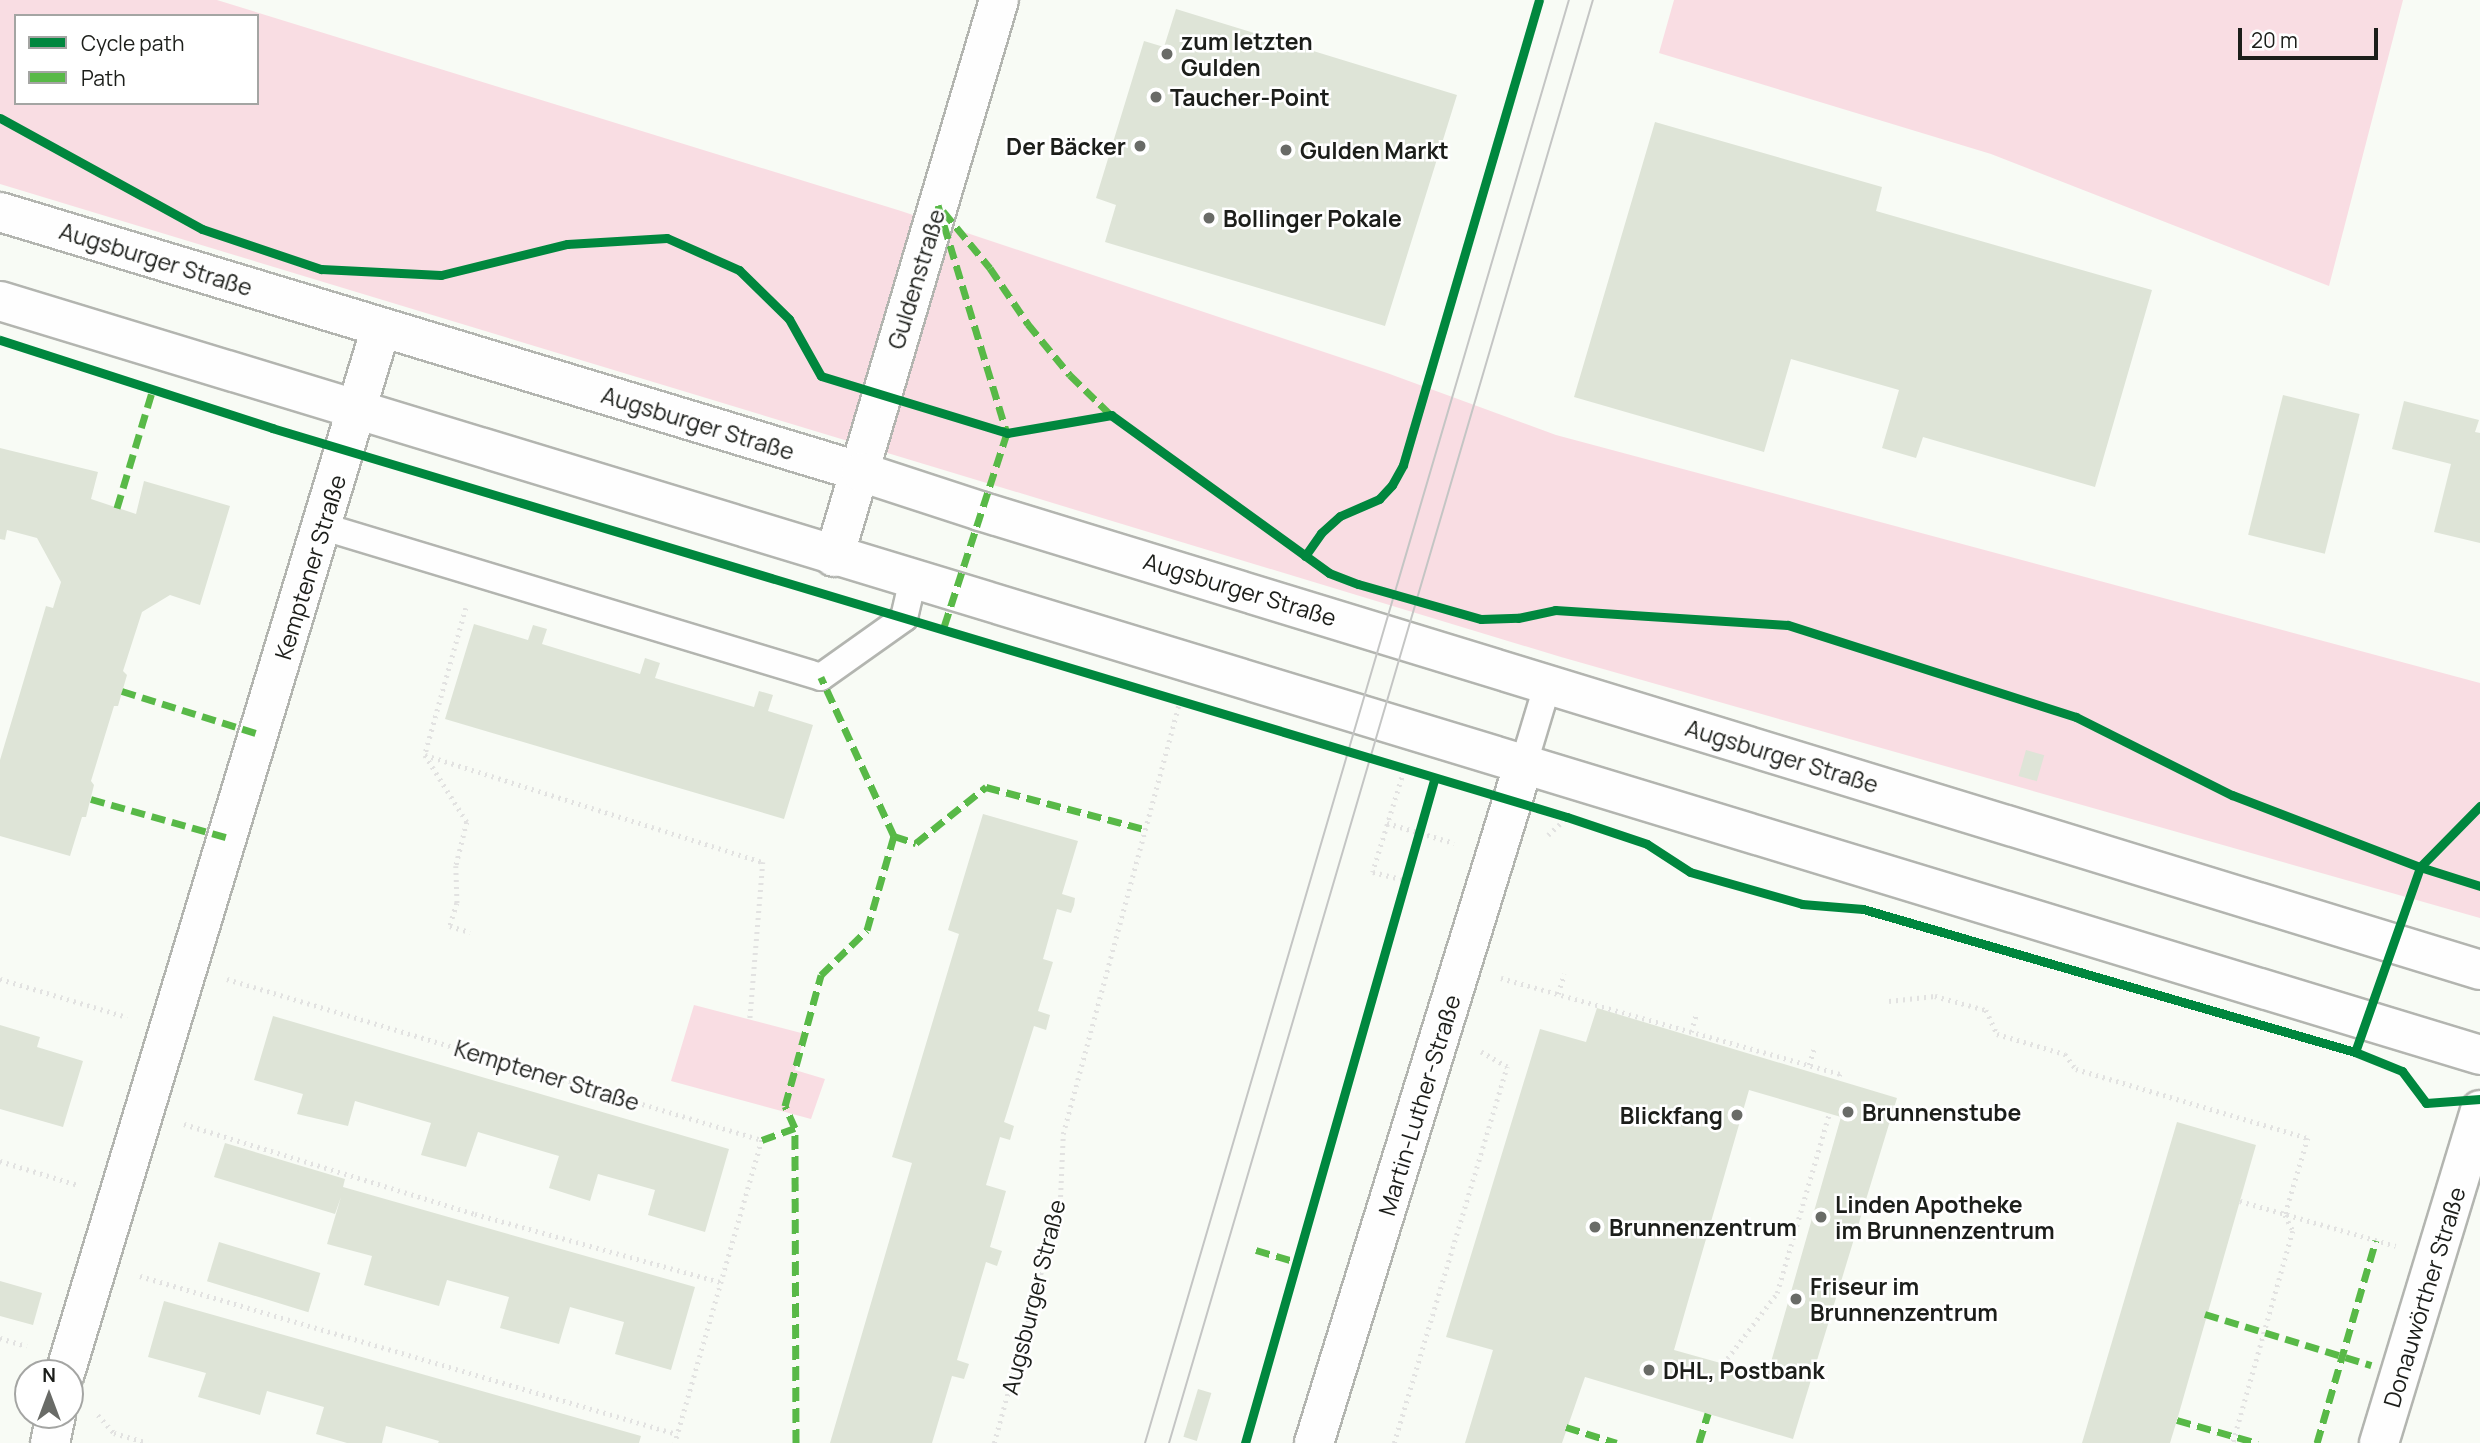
<!DOCTYPE html>
<meta charset="utf-8">
<style>
body{margin:0}
#map{position:relative;width:2480px;height:1443px;overflow:hidden;background:#f8fbf5;font-family:Manrope,sans-serif}
div>[style]{position:absolute}
[style*='--x']{left:calc(var(--x)*1px);top:calc(var(--y)*1px);width:calc(var(--w)*1px);rotate:calc(var(--a)*1deg)}
.green>*{inset:0;background:#f9dde3}
.building>*{inset:0;background:#dee4d7;transform-origin:0 0}
.path>*{height:4.5px;margin-top:-2.25px;transform-origin:0;background:repeating-linear-gradient(90deg,#e2e2e1 0 2px,transparent 0 7px)}
.roads{filter:drop-shadow(2px 0 #b3b5b0) drop-shadow(-2px 0 #b3b5b0) drop-shadow(0 2px #b3b5b0) drop-shadow(0 -2px #b3b5b0)}
.service>*{height:26px;margin:-13px;padding:0 13px;transform-origin:13px;border-radius:13px;background:#fefefe}
.minor>*{height:38px;margin:-19px;padding:0 19px;transform-origin:19px;border-radius:19px;background:#fefefe}
.tertiary>*{height:38px;margin:-19px;padding:0 19px;transform-origin:19px;border-radius:19px;background:#fefefe}
.tram>*{height:2px;margin:-1px;padding:0 1px;transform-origin:1px;border-radius:1px;background:#c4c5c4}
.quiet>*{height:7px;margin-top:-3.5px;transform-origin:0;background:repeating-linear-gradient(90deg,#58b947 0 14px,transparent 0 21px)}
.cycleway>*{height:9px;margin:-4.5px;padding:0 4.5px;transform-origin:4.5px;border-radius:4.5px;background:#00873e}
.dots>*{width:19px;height:19px;translate:-50% -50%;box-sizing:border-box;border:4px solid #fff;border-radius:50%}
span{translate:-50% -50%;white-space:nowrap;text-align:center;line-height:1.15;-webkit-text-stroke:5px #fff;paint-order:stroke}
.poi-label{font-size:23px;color:#1c1e1a;font-weight:700}
.left{translate:0 -50%;text-align:left}
.right{translate:-100% -50%;text-align:right}
.street-label{font-size:23px;color:#1c1e1a}
.legend{position:absolute;left:14px;top:14px;width:245px;height:91px;box-sizing:border-box;background:#fff;border:2px solid #a4a5a3;margin:0;padding:9px 12px;list-style:none;font-size:21px;color:#1c1e1a}
.legend li{display:flex;align-items:center;gap:14px;height:35px}
.legend b{width:35px;border:2px solid #a4a5a3}
.north{position:absolute;left:14px;top:1359px;width:70px;height:70px;box-sizing:border-box;background:#fff;border:2px solid #a4a5a3;border-radius:50%;rotate:0deg;font-size:19px;font-weight:700;line-height:28px;text-align:center;color:#1c1e1a}
.north::after{content:'';display:block;margin:auto;width:24px;height:32px;background:#696b67;clip-path:polygon(50% 0,100% 100%,50% 72%,0 100%)}
.scale{position:absolute;left:2238px;top:28px;width:140px;height:32px;box-sizing:border-box;border:4px solid #1c1e1a;border-top:0;padding-left:9px;font-size:21px;line-height:24px;white-space:nowrap;color:#1c1e1a;-webkit-text-stroke:5px #fff;paint-order:stroke}
</style>
<div id="map">
<div class="green">
<div style="clip-path:polygon(evenodd,0 0,217px 0,901px 211px,1387px 373px,1556px 435px,2480px 683px,2480px 918px,1561px 657px,0 184px,0 0,16px 16px,257px 16px,257px 103px,16px 103px,16px 16px)"></div>
<div style="clip-path:polygon(1674px 0,2403px 0,2329px 286px,1991px 154px,1659px 53px)"></div>
<div style="clip-path:polygon(694px 1005px,805px 1034px,795px 1070px,825px 1079px,811px 1119px,671px 1081px)"></div>
</div>
<div class="building">
<div style="clip-path:polygon(1176px 9px,1457px 95px,1385px 326px,1105px 242px,1116px 205px,1096px 198px,1144px 41px,1164px 47px)"></div>
<div style="clip-path:polygon(1655px 122px,1882px 187px,1876px 211px,2152px 290px,2095px 487px,1923px 437px,1916px 458px,1882px 448px,1899px 390px,1791px 359px,1764px 452px,1574px 397px)"></div>
<div style="left:2283px;top:395px;width:79px;height:144px;rotate:14deg"></div>
<div style="clip-path:polygon(2404px 401px,2479px 420px,2475px 432px,2480px 433px,2480px 543px,2434px 532px,2451px 464px,2392px 449px)"></div>
<div style="clip-path:polygon(0 448px,98px 472px,91px 499px,136px 514px,144px 481px,230px 506px,200px 605px,170px 595px,142px 612px,123px 671px,127px 675px,118px 706px,114px 706px,91px 781px,94px 785px,86px 817px,82px 817px,70px 856px,0 836px,0 760px,46px 606px,53px 608px,61px 582px,37px 538px,7px 530px,5px 540px,0 539px)"></div>
<div style="clip-path:polygon(474px 624px,528px 640px,533px 625px,547px 629px,542px 644px,640px 674px,645px 658px,660px 663px,655px 678px,754px 707px,759px 691px,773px 695px,768px 711px,813px 725px,784px 819px,445px 719px)"></div>
<div style="left:2026px;top:750px;width:19px;height:27px;rotate:16deg"></div>
<div style="clip-path:polygon(983px 814px,1078px 841px,1062px 894px,1075px 898px,1074px 905px,1071px 913px,1057px 909px,1043px 959px,1053px 962px,1038px 1011px,1050px 1015px,1046px 1030px,1034px 1026px,1004px 1122px,1014px 1126px,1010px 1140px,1000px 1137px,986px 1185px,1006px 1191px,990px 1247px,1002px 1251px,997px 1266px,986px 1262px,957px 1360px,969px 1364px,964px 1379px,952px 1376px,932px 1443px,830px 1443px,912px 1163px,892px 1157px,959px 934px,948px 930px)"></div>
<div style="clip-path:polygon(evenodd,1597px 1008px,1897px 1098px,1793px 1439px,1585px 1377px,1562px 1443px,1465px 1443px,1493px 1350px,1446px 1337px,1540px 1029px,1586px 1042px,1597px 1008px,1749px 1090px,1841px 1117px,1767px 1376px,1674px 1350px,1749px 1090px)"></div>
<div style="clip-path:polygon(273px 1016px,729px 1149px,705px 1232px,648px 1215px,655px 1190px,598px 1174px,590px 1201px,549px 1188px,559px 1156px,478px 1132px,466px 1167px,421px 1155px,431px 1123px,355px 1101px,348px 1126px,297px 1114px,303px 1094px,254px 1080px)"></div>
<div style="clip-path:polygon(0 1025px,40px 1037px,37px 1047px,83px 1061px,63px 1127px,0 1109px)"></div>
<div style="clip-path:polygon(2177px 1122px,2256px 1145px,2177px 1420px,2170px 1443px,2082px 1443px)"></div>
<div style="clip-path:polygon(225px 1143px,345px 1179px,343px 1187px,695px 1287px,671px 1370px,615px 1354px,624px 1322px,570px 1307px,559px 1344px,500px 1328px,509px 1297px,447px 1280px,439px 1306px,364px 1285px,372px 1256px,327px 1244px,341px 1197px,335px 1214px,214px 1177px)"></div>
<div style="left:219px;top:1242px;width:106px;height:41px;rotate:17deg"></div>
<div style="clip-path:polygon(0 1281px,42px 1293px,33px 1325px,0 1316px)"></div>
<div style="clip-path:polygon(164px 1301px,641px 1436px,639px 1443px,438px 1443px,439px 1441px,386px 1426px,382px 1443px,347px 1443px,316px 1434px,324px 1407px,267px 1391px,260px 1415px,198px 1397px,206px 1373px,148px 1357px)"></div>
<div style="left:1198px;top:1389px;width:14px;height:50px;rotate:17deg"></div>
</div>
<div class="path">
<div style="--x:466;--y:608;--w:153;--a:105.6"></div>
<div style="--x:425;--y:755;--w:79;--a:57.9"></div>
<div style="--x:467;--y:822;--w:45;--a:104"></div>
<div style="--x:456;--y:866;--w:37;--a:88"></div>
<div style="--x:457;--y:903;--w:24;--a:107"></div>
<div style="--x:450;--y:926;--w:21;--a:17"></div>
<div style="--x:425;--y:755;--w:355;--a:17.6"></div>
<div style="--x:763;--y:862;--w:159;--a:94.7"></div>
<div style="--x:1404;--y:771;--w:106;--a:107.1"></div>
<div style="--x:1373;--y:872;--w:34;--a:14"></div>
<div style="--x:1387;--y:823;--w:70;--a:16.6"></div>
<div style="--x:1548;--y:835;--w:19;--a:-43"></div>
<div style="--x:1501;--y:978;--w:352;--a:15.8"></div>
<div style="--x:1840;--y:1074;--w:7;--a:106"></div>
<div style="--x:0;--y:979;--w:133;--a:16.7"></div>
<div style="--x:227;--y:979;--w:559;--a:16.75"></div>
<div style="--x:762;--y:1140;--w:315;--a:106"></div>
<div style="--x:1558;--y:994;--w:21;--a:-73"></div>
<div style="--x:1889;--y:1001;--w:46;--a:-6.2"></div>
<div style="--x:1935;--y:996;--w:53;--a:15.4"></div>
<div style="--x:1986;--y:1010;--w:26;--a:65"></div>
<div style="--x:1997;--y:1034;--w:71;--a:16.4"></div>
<div style="--x:2065;--y:1054;--w:19;--a:54"></div>
<div style="--x:2076;--y:1069;--w:242;--a:16.6"></div>
<div style="--x:2308;--y:1138;--w:80;--a:106.6"></div>
<div style="--x:2285;--y:1215;--w:18;--a:63"></div>
<div style="--x:2293;--y:1231;--w:220;--a:105.8"></div>
<div style="--x:1691;--y:1032;--w:19;--a:-74"></div>
<div style="--x:1809;--y:1065;--w:17;--a:-73"></div>
<div style="--x:184;--y:1124;--w:305;--a:17.2"></div>
<div style="--x:475;--y:1214;--w:257;--a:15.5"></div>
<div style="--x:0;--y:1161;--w:82;--a:17.1"></div>
<div style="--x:2240;--y:1201;--w:162;--a:16.1"></div>
<div style="--x:140;--y:1276;--w:560;--a:16.4"></div>
<div style="--x:0;--y:1338;--w:28;--a:17"></div>
<div style="--x:1723;--y:1364;--w:89;--a:-52.7"></div>
<div style="--x:1777;--y:1293;--w:186;--a:-73.8"></div>
<div style="--x:98;--y:1415;--w:24;--a:48"></div>
<div style="--x:114;--y:1433;--w:35;--a:16"></div>
<div style="--x:994;--y:1443;--w:248;--a:-74.6"></div>
<div style="--x:1060;--y:1204;--w:70;--a:-87.5"></div>
<div style="--x:1063;--y:1134;--w:446;--a:-74.9"></div>
<div style="--x:1394;--y:1443;--w:393;--a:-73.3"></div>
<div style="--x:1507;--y:1067;--w:30;--a:-150"></div>
</div>
<div class="roads">
<div class="service">
<div style="--x:321;--y:526;--w:522;--a:16.8"></div>
<div style="--x:821;--y:677;--w:102;--a:-35.4"></div>
<div style="--x:904;--y:618;--w:39;--a:-77"></div>
<div style="--x:1523;--y:766;--w:87;--a:-73.2"></div>
</div>
<div class="minor">
<div style="--x:834;--y:557;--w:581;--a:-73.5"></div>
<div style="--x:65;--y:1373;--w:1092;--a:-73.18"></div>
<div style="--x:50;--y:1443;--w:29;--a:-78"></div>
<div style="--x:1314;--y:1443;--w:709;--a:-72.84"></div>
<div style="--x:2379;--y:1443;--w:348;--a:-73.1"></div>
</div>
<div class="tertiary">
<div style="--x:0;--y:212;--w:899;--a:16.8"></div>
<div style="--x:861;--y:472;--w:125;--a:18.1"></div>
<div style="--x:980;--y:511;--w:1569;--a:17.01"></div>
<div style="--x:0;--y:301;--w:2592;--a:16.91"></div>
</div>
</div>
<div class="tram">
<div style="--x:1145;--y:1443;--w:1504;--a:-73.63"></div>
<div style="--x:1169;--y:1443;--w:1504;--a:-73.63"></div>
</div>
<div class="quiet">
<div style="--x:938;--y:205;--w:238;--a:73.2"></div>
<div style="--x:1007;--y:433;--w:207;--a:108"></div>
<div style="--x:943;--y:211;--w:74;--a:50.5"></div>
<div style="--x:990;--y:268;--w:68;--a:55.8"></div>
<div style="--x:1028;--y:324;--w:66;--a:50.5"></div>
<div style="--x:1070;--y:375;--w:57;--a:44.3"></div>
<div style="--x:117;--y:508;--w:124;--a:-73.2"></div>
<div style="--x:122;--y:691;--w:144;--a:17.4"></div>
<div style="--x:91;--y:799;--w:143;--a:15.8"></div>
<div style="--x:894;--y:836;--w:23;--a:18"></div>
<div style="--x:916;--y:843;--w:90;--a:-38.7"></div>
<div style="--x:986;--y:787;--w:163;--a:14.9"></div>
<div style="--x:762;--y:1140;--w:35;--a:-20"></div>
<div style="--x:1256;--y:1250;--w:43;--a:16.3"></div>
<div style="--x:2205;--y:1314;--w:174;--a:17.1"></div>
<div style="--x:2177;--y:1420;--w:84;--a:15.9"></div>
<div style="--x:1566;--y:1427;--w:53;--a:17.4"></div>
<div style="--x:796;--y:1443;--w:315;--a:-90.2"></div>
<div style="--x:795;--y:1128;--w:24;--a:-114"></div>
<div style="--x:785;--y:1106;--w:136;--a:-74.6"></div>
<div style="--x:821;--y:975;--w:64;--a:-44.4"></div>
<div style="--x:867;--y:930;--w:98;--a:-74"></div>
<div style="--x:894;--y:836;--w:175;--a:-114.7"></div>
<div style="--x:1699;--y:1443;--w:31;--a:-73"></div>
<div style="--x:2317;--y:1443;--w:211;--a:-73.8"></div>
</div>
<div class="cycleway">
<div style="--x:0;--y:118;--w:230;--a:28.8"></div>
<div style="--x:202;--y:229;--w:126;--a:18.6"></div>
<div style="--x:321;--y:269;--w:120;--a:2.9"></div>
<div style="--x:441;--y:275;--w:130;--a:-13.8"></div>
<div style="--x:567;--y:244;--w:100;--a:-3.4"></div>
<div style="--x:667;--y:238;--w:79;--a:24"></div>
<div style="--x:739;--y:270;--w:70;--a:44.4"></div>
<div style="--x:789;--y:319;--w:65;--a:60.7"></div>
<div style="--x:821;--y:376;--w:195;--a:17"></div>
<div style="--x:1007;--y:433;--w:106;--a:-9.8"></div>
<div style="--x:1111;--y:415;--w:269;--a:35.9"></div>
<div style="--x:1329;--y:573;--w:31;--a:21"></div>
<div style="--x:1358;--y:584;--w:128;--a:15.9"></div>
<div style="--x:1481;--y:619;--w:37;--a:-2"></div>
<div style="--x:1518;--y:618;--w:38;--a:-12"></div>
<div style="--x:1555;--y:610;--w:233;--a:3.7"></div>
<div style="--x:1788;--y:625;--w:302;--a:17.7"></div>
<div style="--x:2076;--y:717;--w:174;--a:26.6"></div>
<div style="--x:2232;--y:795;--w:201;--a:21"></div>
<div style="--x:2420;--y:867;--w:63;--a:17.6"></div>
<div style="--x:0;--y:340;--w:286;--a:17.9"></div>
<div style="--x:272;--y:428;--w:1352;--a:16.72"></div>
<div style="--x:1567;--y:817;--w:84;--a:18.6"></div>
<div style="--x:1647;--y:844;--w:51;--a:33.1"></div>
<div style="--x:1690;--y:872;--w:116;--a:15.9"></div>
<div style="--x:1802;--y:904;--w:61;--a:4.7"></div>
<div style="--x:1863;--y:909;--w:512;--a:16.21"></div>
<div style="--x:2355;--y:1052;--w:51;--a:22"></div>
<div style="--x:2402;--y:1071;--w:40;--a:53"></div>
<div style="--x:2426;--y:1103;--w:54;--a:-4.2"></div>
<div style="--x:1305;--y:556;--w:28;--a:-55"></div>
<div style="--x:1321;--y:533;--w:25;--a:-42"></div>
<div style="--x:1340;--y:516;--w:43;--a:-23.6"></div>
<div style="--x:1379;--y:499;--w:19;--a:-47"></div>
<div style="--x:1392;--y:485;--w:23;--a:-61"></div>
<div style="--x:1403;--y:465;--w:484;--a:-73.7"></div>
<div style="--x:2355;--y:1052;--w:196;--a:-70.6"></div>
<div style="--x:2420;--y:867;--w:86;--a:-45.5"></div>
<div style="--x:1245;--y:1443;--w:689;--a:-74.09"></div>
</div>
<div class="dots">
<div style="left:1167px;top:54px;background:#696b67"></div>
<div style="left:1156px;top:97px;background:#696b67"></div>
<div style="left:1140px;top:146px;background:#696b67"></div>
<div style="left:1286px;top:150px;background:#696b67"></div>
<div style="left:1209px;top:218px;background:#696b67"></div>
<div style="left:1848px;top:1112px;background:#696b67"></div>
<div style="left:1737px;top:1115px;background:#696b67"></div>
<div style="left:1821px;top:1217px;background:#696b67"></div>
<div style="left:1595px;top:1227px;background:#696b67"></div>
<div style="left:1796px;top:1299px;background:#696b67"></div>
<div style="left:1649px;top:1370px;background:#696b67"></div>
</div>
<div class="poi-label">
<span class="left" style="left:1181px;top:54px">zum letzten<br>Gulden</span>
<span class="left" style="left:1170px;top:97px">Taucher-Point</span>
<span class="right" style="left:1126px;top:146px">Der Bäcker</span>
<span class="left" style="left:1300px;top:150px">Gulden Markt</span>
<span class="left" style="left:1223px;top:218px">Bollinger Pokale</span>
<span class="left" style="left:1862px;top:1112px">Brunnenstube</span>
<span class="right" style="left:1723px;top:1115px">Blickfang</span>
<span class="left" style="left:1835px;top:1217px">Linden Apotheke<br>im Brunnenzentrum</span>
<span class="left" style="left:1609px;top:1227px">Brunnenzentrum</span>
<span class="left" style="left:1810px;top:1299px">Friseur im<br>Brunnenzentrum</span>
<span class="left" style="left:1663px;top:1370px">DHL, Postbank</span>
</div>
<div class="street-label">
<span style="left:156px;top:259px;rotate:17deg">Augsburger Straße</span>
<span style="left:916px;top:279px;rotate:-73deg">Guldenstraße</span>
<span style="left:698px;top:423px;rotate:17deg">Augsburger Straße</span>
<span style="left:310px;top:567px;rotate:-73deg">Kemptener Straße</span>
<span style="left:1240px;top:589px;rotate:17deg">Augsburger Straße</span>
<span style="left:1782px;top:756px;rotate:17deg">Augsburger Straße</span>
<span style="left:547px;top:1075px;rotate:17deg">Kemptener Straße</span>
<span style="left:1419px;top:1105px;rotate:-73deg">Martin-Luther-Straße</span>
<span style="left:1033px;top:1297px;rotate:-76deg">Augsburger Straße</span>
<span style="left:2424px;top:1297px;rotate:-73deg">Donauwörther Straße</span>
</div>
<ul class="legend">
<li><b style="height:9px;background:#00873e"></b>Cycle path</li>
<li><b style="height:9px;background:#58b947"></b>Path</li>
</ul>
<div class="north">N</div>
<div class="scale">20 m</div>
</div>
